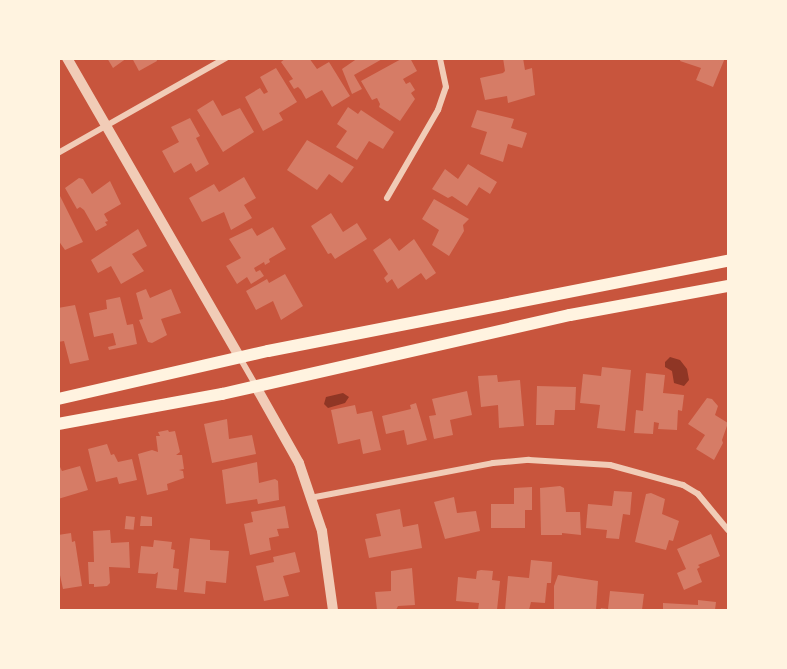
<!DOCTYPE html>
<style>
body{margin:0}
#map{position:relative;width:787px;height:669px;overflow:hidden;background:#c8553d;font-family:"IBM Plex Sans",sans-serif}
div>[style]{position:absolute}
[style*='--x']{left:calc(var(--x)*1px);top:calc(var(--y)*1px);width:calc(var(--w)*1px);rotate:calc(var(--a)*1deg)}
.water>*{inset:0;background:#8f3625}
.building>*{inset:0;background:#d67c66;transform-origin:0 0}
.minor>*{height:6px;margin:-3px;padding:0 3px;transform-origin:3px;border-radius:3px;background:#f1ccb7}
.tertiary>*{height:10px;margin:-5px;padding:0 5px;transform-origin:5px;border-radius:5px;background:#f1ccb7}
.primary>*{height:12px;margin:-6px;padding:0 6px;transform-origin:6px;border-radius:6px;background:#fff3e0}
span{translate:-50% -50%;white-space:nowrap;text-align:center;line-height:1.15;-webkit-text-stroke:6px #fff3e0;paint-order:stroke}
.frame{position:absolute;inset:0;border:60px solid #fff3e0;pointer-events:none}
</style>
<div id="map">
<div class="water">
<div style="clip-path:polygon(670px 357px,680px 360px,687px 369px,689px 380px,684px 386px,674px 383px,672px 371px,665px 367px,665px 362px)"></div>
<div style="clip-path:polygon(343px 393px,349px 397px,345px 403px,328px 408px,324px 404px,326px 397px)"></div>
</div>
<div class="building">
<div style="clip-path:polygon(107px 58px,127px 58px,113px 68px)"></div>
<div style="clip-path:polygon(132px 58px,156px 58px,157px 61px,139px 71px)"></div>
<div style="clip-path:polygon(286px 58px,309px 58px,317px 69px,329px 62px,350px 96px,332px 107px,322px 90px,306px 99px,301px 90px,298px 87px,294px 89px,289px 81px,293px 79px,281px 62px)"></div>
<div style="clip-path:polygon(358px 58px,384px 58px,354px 75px,362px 89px,352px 94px,342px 69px)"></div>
<div style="clip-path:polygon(403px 58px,410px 58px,417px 71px,403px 79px,406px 84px,410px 82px,415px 90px,411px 93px,415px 99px,400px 121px,379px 107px,380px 104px,377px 98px,372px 100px,361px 81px)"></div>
<div style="clip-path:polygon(503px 58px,523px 58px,525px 70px,532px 68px,535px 95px,508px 103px,507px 96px,485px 100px,480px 78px,503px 73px,505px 71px)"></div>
<div style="clip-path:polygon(681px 58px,725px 58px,713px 87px,696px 80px,701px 68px,680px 61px)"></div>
<div style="clip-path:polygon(276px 68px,297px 102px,279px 113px,283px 120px,263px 131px,245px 97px,260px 88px,264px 94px,268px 92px,260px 77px)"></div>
<div style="clip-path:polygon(213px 100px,222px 116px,240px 108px,254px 132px,223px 152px,197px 110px)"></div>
<div style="clip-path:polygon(348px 107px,358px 114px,361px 110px,394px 132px,383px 149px,369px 141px,357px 160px,336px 147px,347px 131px,337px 124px)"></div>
<div style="clip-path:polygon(477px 110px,514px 119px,511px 128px,527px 133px,522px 148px,508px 144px,503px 162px,480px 154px,487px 132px,471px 127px)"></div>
<div style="clip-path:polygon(190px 118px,200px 136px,196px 138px,209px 164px,196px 172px,191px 163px,174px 173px,162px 151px,179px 142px,171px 127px)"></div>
<div style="clip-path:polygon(307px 140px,354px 167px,342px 183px,329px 174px,317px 190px,287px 170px)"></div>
<div style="clip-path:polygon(468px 164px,497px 182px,490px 194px,479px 187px,467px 206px,452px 196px,448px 198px,432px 189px,445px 169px,458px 179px)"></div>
<div style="clip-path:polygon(244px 177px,256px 198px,244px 205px,252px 218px,231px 230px,224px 212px,202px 222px,189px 198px,214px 184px,219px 192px)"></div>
<div style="clip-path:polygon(79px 178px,83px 179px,92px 194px,110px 181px,121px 204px,104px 214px,108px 221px,105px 222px,107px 225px,96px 231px,84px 210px,80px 207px,77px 209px,65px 188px)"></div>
<div style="clip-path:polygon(58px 192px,83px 242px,65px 250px,58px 240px)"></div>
<div style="clip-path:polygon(434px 199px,469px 219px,463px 225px,464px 231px,449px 256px,432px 245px,439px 230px,422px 219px)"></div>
<div style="clip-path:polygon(331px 213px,343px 232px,357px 223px,367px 239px,335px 259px,331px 253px,328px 254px,311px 226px)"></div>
<div style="clip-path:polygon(273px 227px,286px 249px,269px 259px,270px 262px,265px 265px,264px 262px,254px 268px,256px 272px,260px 270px,264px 276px,251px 284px,247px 277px,237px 284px,226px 266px,241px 258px,229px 239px,252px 228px,257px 236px)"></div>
<div style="clip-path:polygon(138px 229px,147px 246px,132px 254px,144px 271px,121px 284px,111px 266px,98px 273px,91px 260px)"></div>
<div style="clip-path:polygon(390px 238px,399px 251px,414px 239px,436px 273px,426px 280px,421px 273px,398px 289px,392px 279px,387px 283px,384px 278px,388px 274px,373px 250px)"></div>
<div style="clip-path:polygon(285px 274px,303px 306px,281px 320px,273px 301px,256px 310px,246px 291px,267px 279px,269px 283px)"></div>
<div style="clip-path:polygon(146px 289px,150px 298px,171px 289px,181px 313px,161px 319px,167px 335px,152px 343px,148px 342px,139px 320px,143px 319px,136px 293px)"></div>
<div style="clip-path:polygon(120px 297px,127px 325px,133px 324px,137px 344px,109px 350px,108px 347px,116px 345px,113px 333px,94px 337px,89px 313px,107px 309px,106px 300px)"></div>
<div style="clip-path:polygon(75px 305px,89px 360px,70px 364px,64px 341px,58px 342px,58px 308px)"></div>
<div style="clip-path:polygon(602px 367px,631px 370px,625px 431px,597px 428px,600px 405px,580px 403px,583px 374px,601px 376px)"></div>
<div style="clip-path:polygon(646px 373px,665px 375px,663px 393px,684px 395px,682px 411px,678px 410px,677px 430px,658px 429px,659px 423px,654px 422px,653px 434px,634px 433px,636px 410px,643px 411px)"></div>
<div style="clip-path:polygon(497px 375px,498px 382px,520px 380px,524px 426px,499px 428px,498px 405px,481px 407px,478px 376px)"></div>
<div style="clip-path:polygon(537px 386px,576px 387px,575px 410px,555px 410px,554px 425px,536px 425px)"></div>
<div style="clip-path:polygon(467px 391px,472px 415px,450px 420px,453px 435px,434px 439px,429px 416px,436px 415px,432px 399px)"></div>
<div style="clip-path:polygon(707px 398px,712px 399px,718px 406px,715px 415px,728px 423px,722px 440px,723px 443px,714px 460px,696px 449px,705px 435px,688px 424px)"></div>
<div style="clip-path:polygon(416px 403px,427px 440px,407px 445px,404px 430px,386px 434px,382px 416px,411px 409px,410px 405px)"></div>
<div style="clip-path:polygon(355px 405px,357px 414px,372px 411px,381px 450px,363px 454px,360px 439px,338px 444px,331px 410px)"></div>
<div style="clip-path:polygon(227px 419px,229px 439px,252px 435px,256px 454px,212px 463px,204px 424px)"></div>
<div style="clip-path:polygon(168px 430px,169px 432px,175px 431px,180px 452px,176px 455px,182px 455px,184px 469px,179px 470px,183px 471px,184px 478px,167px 484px,168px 490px,147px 495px,138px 454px,152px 450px,158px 452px,156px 436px,160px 436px,158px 432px)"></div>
<div style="clip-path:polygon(107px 444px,111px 455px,114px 454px,118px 462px,132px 459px,137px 480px,119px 484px,117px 477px,96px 482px,88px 449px)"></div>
<div style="clip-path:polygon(257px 462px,259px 483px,275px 479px,278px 481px,279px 500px,258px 504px,257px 499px,226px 504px,222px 470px)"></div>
<div style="clip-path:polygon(58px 463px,62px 471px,80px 466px,88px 490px,58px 499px)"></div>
<div style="clip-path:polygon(560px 486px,564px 488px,566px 512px,580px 512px,581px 535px,562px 533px,562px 535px,541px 535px,540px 488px)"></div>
<div style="clip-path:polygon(532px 487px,532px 510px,525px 510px,525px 528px,491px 528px,491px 504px,514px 504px,514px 488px)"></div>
<div style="clip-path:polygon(614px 491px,632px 492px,630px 515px,623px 514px,619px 539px,606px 538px,607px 530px,586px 528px,588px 504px,612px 506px)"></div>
<div style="clip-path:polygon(651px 493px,665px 499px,662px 514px,679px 521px,673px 541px,669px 540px,666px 550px,635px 542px,646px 494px)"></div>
<div style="clip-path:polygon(454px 497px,457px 513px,476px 511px,480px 531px,445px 539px,434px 502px)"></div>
<div style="clip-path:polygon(285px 506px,289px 528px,277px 529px,279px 536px,269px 538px,271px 550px,250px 555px,244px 524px,253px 522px,251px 512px)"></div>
<div style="clip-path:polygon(400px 509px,403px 527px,418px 524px,422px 548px,369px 558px,365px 539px,381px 536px,376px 514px)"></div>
<div style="left:126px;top:516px;width:9px;height:13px;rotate:6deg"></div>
<div style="clip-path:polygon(141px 516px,152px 517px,152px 526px,140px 526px)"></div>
<div style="clip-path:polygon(110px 530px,111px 543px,129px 542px,130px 568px,109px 567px,110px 583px,107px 586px,94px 587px,94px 584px,89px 584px,88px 562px,94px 562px,93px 531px)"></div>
<div style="clip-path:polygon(71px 533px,72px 542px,75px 541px,82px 586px,63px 589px,58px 566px,58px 535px)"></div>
<div style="clip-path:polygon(711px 534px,720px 556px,698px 565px,700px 567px,697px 569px,702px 582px,684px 590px,677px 573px,686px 569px,677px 549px)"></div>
<div style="clip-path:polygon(190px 538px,210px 540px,210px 550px,229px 551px,226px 583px,206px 581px,205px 594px,184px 592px)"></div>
<div style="clip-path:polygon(154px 540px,172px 542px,171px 549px,175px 550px,173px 568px,179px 569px,177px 590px,156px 588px,158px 572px,155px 574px,138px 573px,141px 546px,153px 547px)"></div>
<div style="clip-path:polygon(295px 552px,300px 572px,283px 576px,289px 596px,264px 601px,256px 566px,274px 562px,273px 557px)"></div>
<div style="clip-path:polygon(531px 560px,552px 562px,551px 583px,547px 583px,545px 603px,531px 602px,529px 610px,505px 610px,508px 576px,529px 578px)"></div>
<div style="clip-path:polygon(412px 568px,415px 605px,398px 606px,396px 610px,377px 610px,375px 592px,391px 591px,391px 571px)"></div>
<div style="clip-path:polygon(481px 570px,493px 571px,492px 580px,500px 581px,497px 610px,478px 610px,479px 603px,456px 601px,458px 577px,476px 579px,477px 571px)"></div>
<div style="clip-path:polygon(558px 575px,598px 581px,596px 610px,554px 609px,554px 586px)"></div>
<div style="clip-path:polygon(610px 591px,644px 594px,642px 610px,600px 610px,601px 608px,608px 609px)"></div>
<div style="clip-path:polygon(698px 600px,716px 602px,715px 610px,663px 610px,663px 603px,698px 605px)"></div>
</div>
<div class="minor">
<div style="--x:58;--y:153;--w:193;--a:-29.5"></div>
<div style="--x:387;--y:198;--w:102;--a:-59.9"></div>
<div style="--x:438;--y:110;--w:24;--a:-71"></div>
<div style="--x:446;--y:87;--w:30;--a:-102"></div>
<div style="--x:240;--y:358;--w:32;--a:60"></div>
<div style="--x:310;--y:498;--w:186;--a:-10.8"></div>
<div style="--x:493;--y:463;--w:36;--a:-5"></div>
<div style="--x:529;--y:460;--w:81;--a:3.5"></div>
<div style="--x:610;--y:465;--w:76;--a:15.3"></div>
<div style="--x:683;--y:485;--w:17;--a:31"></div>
<div style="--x:698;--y:494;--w:47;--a:50.2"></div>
</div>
<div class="tertiary">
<div style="--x:67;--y:58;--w:346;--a:60"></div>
<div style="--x:256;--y:387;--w:87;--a:60.5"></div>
<div style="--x:299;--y:463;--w:72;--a:71.3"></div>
<div style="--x:322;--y:531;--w:80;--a:82.1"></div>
</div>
<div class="primary">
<div style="--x:58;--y:399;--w:215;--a:-12.9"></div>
<div style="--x:268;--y:351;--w:469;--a:-11.1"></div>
<div style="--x:58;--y:424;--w:167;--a:-10.4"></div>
<div style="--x:222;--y:394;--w:357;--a:-12.8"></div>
<div style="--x:570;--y:315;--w:161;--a:-10.4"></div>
</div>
<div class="frame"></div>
</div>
